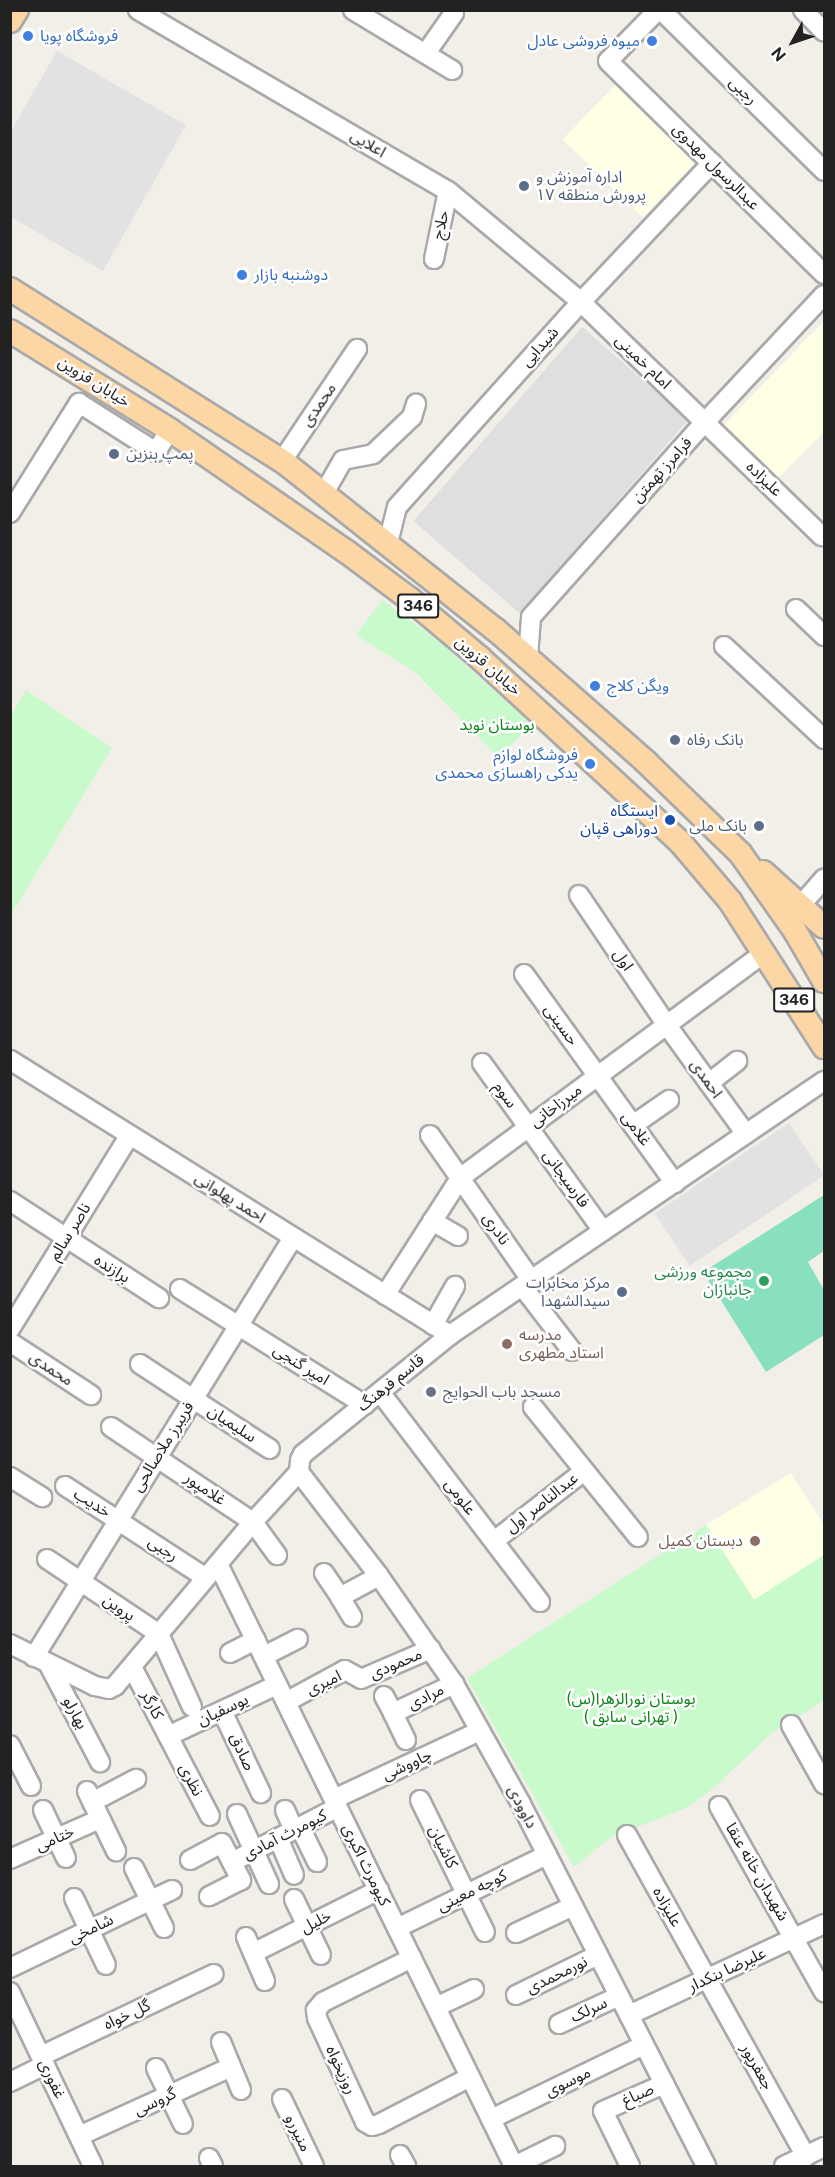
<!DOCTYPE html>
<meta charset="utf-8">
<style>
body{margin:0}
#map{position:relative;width:835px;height:2177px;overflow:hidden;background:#f2efe9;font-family:"Public Sans","Noto Sans Arabic",sans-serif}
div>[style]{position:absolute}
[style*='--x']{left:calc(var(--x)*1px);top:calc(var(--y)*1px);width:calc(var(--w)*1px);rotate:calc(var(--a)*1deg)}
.residential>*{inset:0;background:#e0dfdf;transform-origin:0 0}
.education>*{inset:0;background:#ffffe5;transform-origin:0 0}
.park>*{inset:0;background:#c8facc}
.pitch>*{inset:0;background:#88e0be}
.parking>*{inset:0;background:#e2e2e2;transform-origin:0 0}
.roads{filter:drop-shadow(2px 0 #a9a9a9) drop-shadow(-2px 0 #a9a9a9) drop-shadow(0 2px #a9a9a9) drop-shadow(0 -2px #a9a9a9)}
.minor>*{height:18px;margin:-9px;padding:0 9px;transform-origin:9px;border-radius:9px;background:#fff}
.major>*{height:22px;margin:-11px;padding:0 11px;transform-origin:11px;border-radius:11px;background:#fcd6a4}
.dots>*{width:16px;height:16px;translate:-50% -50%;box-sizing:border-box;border:3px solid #fff;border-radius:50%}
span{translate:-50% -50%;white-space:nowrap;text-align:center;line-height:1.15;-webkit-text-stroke:5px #fff;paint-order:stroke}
.shield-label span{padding:2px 4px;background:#fff;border:2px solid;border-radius:4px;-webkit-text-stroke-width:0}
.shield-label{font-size:15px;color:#222;font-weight:700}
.shop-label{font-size:16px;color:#366cbe}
.left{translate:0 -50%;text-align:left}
.right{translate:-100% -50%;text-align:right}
.street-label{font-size:16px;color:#222}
.service-label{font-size:16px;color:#4e5e75}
.park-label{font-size:16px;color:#0c8416}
.transit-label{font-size:16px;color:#164399}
.leisure-label{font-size:16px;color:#27864d}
.education-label{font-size:16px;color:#785e54}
.worship-label{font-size:16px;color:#5b616d}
.frame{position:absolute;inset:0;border:12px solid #222;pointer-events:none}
.north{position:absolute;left:763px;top:12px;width:60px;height:60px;-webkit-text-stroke:4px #fff;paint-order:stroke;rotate:230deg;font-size:16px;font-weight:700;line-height:24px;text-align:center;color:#222}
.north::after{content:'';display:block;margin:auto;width:21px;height:27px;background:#222;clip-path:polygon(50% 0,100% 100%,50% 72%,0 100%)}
</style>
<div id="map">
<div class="residential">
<div style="left:582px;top:327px;width:141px;height:257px;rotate:41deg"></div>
</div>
<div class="education">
<div style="left:616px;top:84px;width:112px;height:77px;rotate:44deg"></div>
<div style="clip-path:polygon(824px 321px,824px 432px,773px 483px,720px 429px)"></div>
<div style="clip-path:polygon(791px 1473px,824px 1525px,824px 1555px,754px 1600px,706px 1525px)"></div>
</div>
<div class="park">
<div style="clip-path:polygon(382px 600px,440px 642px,531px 724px,499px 758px,416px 673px,356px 635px)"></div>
<div style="clip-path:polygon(26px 690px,112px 748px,11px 915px,11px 716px)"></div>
<div style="clip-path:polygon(706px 1525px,754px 1600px,824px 1555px,824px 1700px,772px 1733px,709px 1792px,684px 1809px,613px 1836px,574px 1867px,467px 1678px)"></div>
</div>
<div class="pitch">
<div style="clip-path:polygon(824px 1195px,824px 1251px,808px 1262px,824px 1290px,824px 1335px,766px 1372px,703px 1272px)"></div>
</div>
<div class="parking">
<div style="clip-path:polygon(57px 51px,186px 125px,103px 271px,11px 217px,11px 131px)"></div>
<div style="left:789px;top:1123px;width:63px;height:162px;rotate:56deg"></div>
</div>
<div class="roads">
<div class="minor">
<div style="--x:138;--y:10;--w:359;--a:30.3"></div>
<div style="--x:448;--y:191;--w:173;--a:39.8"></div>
<div style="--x:581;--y:302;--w:336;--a:44.2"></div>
<div style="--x:353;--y:10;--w:116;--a:31.2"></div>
<div style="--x:658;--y:10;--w:71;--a:134.4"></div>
<div style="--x:608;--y:61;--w:303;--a:44.6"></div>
<div style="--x:661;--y:10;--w:229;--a:44.6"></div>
<div style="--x:803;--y:10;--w:30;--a:46"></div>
<div style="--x:426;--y:53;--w:49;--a:-55"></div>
<div style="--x:434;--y:259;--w:69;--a:-78.4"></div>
<div style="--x:282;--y:461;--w:135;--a:-56.2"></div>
<div style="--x:324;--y:493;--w:38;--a:-60"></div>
<div style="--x:343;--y:460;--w:31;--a:-11"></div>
<div style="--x:373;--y:454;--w:54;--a:-43.5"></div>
<div style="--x:412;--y:417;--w:14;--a:-73"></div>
<div style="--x:10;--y:513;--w:130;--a:-57.9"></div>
<div style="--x:79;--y:403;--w:91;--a:32.5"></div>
<div style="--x:156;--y:452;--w:26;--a:-58"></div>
<div style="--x:388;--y:543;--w:37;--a:-76"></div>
<div style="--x:397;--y:507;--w:275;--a:-48.1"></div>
<div style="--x:581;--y:302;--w:191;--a:-46.7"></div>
<div style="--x:796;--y:609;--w:39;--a:44"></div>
<div style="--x:724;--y:646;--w:137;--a:42.9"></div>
<div style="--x:528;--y:658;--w:41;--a:-85.8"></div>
<div style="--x:531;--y:617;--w:261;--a:-48.3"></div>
<div style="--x:705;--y:422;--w:174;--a:-46.9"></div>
<div style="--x:579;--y:895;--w:156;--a:56"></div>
<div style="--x:666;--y:1024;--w:136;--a:54"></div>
<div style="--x:801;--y:905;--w:35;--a:-49"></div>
<div style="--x:524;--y:974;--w:258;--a:54.2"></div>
<div style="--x:10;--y:1060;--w:519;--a:32.01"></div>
<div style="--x:482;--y:1063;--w:207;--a:54.2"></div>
<div style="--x:709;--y:1083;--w:36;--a:-38"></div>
<div style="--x:633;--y:1125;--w:44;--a:-34.8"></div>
<div style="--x:430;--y:1135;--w:177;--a:55.1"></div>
<div style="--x:10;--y:1201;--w:178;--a:33.1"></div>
<div style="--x:432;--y:1221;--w:30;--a:30"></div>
<div style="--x:522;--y:1286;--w:82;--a:52.4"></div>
<div style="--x:180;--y:1289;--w:218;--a:32.1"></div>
<div style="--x:385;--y:1295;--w:139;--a:-57.3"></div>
<div style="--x:460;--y:1178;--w:378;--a:-36.5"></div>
<div style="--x:433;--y:1325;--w:45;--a:-60.6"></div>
<div style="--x:10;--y:1329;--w:228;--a:-58.3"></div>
<div style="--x:10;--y:1342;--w:97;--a:33.2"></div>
<div style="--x:140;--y:1364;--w:155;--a:33.2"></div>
<div style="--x:380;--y:1392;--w:264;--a:52.7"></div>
<div style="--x:533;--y:1407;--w:167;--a:51.1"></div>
<div style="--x:111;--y:1427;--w:171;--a:33.8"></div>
<div style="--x:253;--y:1522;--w:41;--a:54"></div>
<div style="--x:299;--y:1472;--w:131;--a:52.4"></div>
<div style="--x:379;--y:1576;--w:131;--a:55.2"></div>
<div style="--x:454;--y:1684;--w:137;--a:60.8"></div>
<div style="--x:521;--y:1804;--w:407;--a:62.9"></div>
<div style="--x:10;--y:1477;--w:38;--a:32"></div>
<div style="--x:65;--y:1486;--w:168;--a:33.1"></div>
<div style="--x:494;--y:1541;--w:113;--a:-37.8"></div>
<div style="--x:47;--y:1559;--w:135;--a:33.8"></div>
<div style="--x:159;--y:1634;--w:80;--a:65.7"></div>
<div style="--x:218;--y:1564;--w:671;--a:63.82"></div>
<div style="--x:324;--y:1573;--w:29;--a:56"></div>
<div style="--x:352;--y:1617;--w:23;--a:-121"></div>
<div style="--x:340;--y:1597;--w:44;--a:-28.3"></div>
<div style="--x:10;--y:1644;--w:95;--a:26.3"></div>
<div style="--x:95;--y:1686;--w:14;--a:12"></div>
<div style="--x:109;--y:1689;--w:7;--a:-27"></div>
<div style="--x:115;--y:1686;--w:214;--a:-49.9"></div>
<div style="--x:253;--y:1522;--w:68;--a:-47.4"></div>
<div style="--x:299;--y:1472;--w:12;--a:-85"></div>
<div style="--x:300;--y:1460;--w:7;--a:-63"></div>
<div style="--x:303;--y:1454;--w:189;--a:-39"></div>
<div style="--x:450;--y:1335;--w:452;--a:-34.2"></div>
<div style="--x:230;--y:1653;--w:29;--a:-27"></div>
<div style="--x:264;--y:1656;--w:38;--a:-27"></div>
<div style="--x:34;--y:1657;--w:493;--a:-58.3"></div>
<div style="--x:49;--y:1665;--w:110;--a:62.3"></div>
<div style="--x:132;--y:1667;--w:168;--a:62.4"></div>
<div style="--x:384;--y:1696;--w:19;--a:62"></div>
<div style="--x:286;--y:1702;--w:67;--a:-28.5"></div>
<div style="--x:345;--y:1670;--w:18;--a:29"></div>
<div style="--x:361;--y:1679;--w:76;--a:-23.2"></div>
<div style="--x:222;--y:1711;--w:91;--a:64.6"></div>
<div style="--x:791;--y:1725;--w:68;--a:60.8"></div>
<div style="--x:168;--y:1736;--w:120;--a:-25.1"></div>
<div style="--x:406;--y:1740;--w:30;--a:-116"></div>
<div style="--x:393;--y:1713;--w:68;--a:-25.4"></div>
<div style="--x:10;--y:1745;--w:46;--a:62.9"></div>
<div style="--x:87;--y:1791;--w:67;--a:64.2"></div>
<div style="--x:334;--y:1799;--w:161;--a:-25"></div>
<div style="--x:420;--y:1800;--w:147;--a:63.8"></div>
<div style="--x:92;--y:1802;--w:50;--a:-27.6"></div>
<div style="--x:719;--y:1806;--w:214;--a:60.6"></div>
<div style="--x:43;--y:1810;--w:53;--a:64.4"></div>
<div style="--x:285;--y:1810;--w:22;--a:66"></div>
<div style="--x:237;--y:1814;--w:77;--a:65.4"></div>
<div style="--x:300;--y:1827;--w:39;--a:64"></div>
<div style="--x:627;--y:1835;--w:368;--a:60.9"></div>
<div style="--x:278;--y:1838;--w:40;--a:66.6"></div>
<div style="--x:10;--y:1859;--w:98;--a:-24"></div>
<div style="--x:190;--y:1860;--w:36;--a:-28"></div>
<div style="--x:222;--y:1843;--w:42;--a:62.8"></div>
<div style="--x:241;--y:1880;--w:36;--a:153"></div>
<div style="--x:232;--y:1862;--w:119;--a:-27.4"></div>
<div style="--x:134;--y:1868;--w:67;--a:63.4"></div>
<div style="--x:74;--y:1898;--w:74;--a:64.5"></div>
<div style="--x:294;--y:1899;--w:62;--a:64.3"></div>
<div style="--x:397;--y:1928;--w:167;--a:-26"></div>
<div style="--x:516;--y:1933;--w:63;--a:-25.3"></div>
<div style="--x:246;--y:1937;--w:48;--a:66.6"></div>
<div style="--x:253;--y:1953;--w:141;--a:-26.6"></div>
<div style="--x:412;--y:1958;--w:99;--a:153.7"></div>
<div style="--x:323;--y:2002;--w:11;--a:131"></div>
<div style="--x:316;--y:2010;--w:8;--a:83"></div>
<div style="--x:317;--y:2018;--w:115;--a:65.2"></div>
<div style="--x:365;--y:2122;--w:8;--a:30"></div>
<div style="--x:372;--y:2126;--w:7;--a:-16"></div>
<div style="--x:379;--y:2124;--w:102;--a:-27.3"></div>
<div style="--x:10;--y:1968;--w:180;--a:-25.7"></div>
<div style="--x:10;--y:1992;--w:193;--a:64.5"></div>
<div style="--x:516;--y:1995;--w:91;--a:-26"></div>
<div style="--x:436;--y:2007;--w:42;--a:-25.3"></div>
<div style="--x:629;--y:2015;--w:215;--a:-25"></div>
<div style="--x:559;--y:2024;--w:66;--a:-25"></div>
<div style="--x:221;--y:2042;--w:52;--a:67.4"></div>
<div style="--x:41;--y:2056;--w:191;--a:-25.4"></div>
<div style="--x:156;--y:2068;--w:62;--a:64.3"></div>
<div style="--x:10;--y:2082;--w:39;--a:-26"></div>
<div style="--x:282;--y:2099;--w:74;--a:64.5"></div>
<div style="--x:491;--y:2119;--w:170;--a:-25.8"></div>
<div style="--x:79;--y:2136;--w:167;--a:-24.4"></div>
<div style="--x:400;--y:2155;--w:13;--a:61"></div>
<div style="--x:209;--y:2158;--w:9;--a:63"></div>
<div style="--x:514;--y:2166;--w:46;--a:-26"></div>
<div style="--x:630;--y:2166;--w:61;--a:-116.1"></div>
<div style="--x:603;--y:2111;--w:67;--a:-23.9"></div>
<div style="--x:784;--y:2166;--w:44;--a:-25.4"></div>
</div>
<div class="major">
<div style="--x:10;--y:21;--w:13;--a:-58"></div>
<div style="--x:10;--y:289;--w:325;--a:32.3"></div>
<div style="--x:285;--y:463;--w:269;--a:38.4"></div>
<div style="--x:496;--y:630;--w:200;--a:41.3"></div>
<div style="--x:646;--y:762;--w:131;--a:44.1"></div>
<div style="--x:740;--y:853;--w:95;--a:54.8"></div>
<div style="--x:795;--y:931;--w:58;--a:59.9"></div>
<div style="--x:10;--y:331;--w:188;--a:31.7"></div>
<div style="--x:170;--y:430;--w:215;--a:34.6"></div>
<div style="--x:347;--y:552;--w:80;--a:36.9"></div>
<div style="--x:411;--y:600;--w:90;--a:40"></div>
<div style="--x:480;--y:658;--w:272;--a:42.6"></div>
<div style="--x:680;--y:842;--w:77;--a:49.7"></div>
<div style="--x:730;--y:901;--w:174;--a:57.2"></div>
<div style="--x:763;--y:872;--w:82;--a:42"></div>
</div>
</div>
<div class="dots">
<div style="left:28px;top:36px;background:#3f7fe0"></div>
<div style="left:652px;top:41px;background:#3f7fe0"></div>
<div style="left:524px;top:186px;background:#5c6f8a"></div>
<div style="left:242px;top:275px;background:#3f7fe0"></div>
<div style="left:114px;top:454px;background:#5c6f8a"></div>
<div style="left:595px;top:686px;background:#3f7fe0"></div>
<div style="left:675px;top:740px;background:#5c6f8a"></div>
<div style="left:590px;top:764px;background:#3f7fe0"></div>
<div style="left:670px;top:820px;background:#1a4fb4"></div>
<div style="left:759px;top:826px;background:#5c6f8a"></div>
<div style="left:764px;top:1281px;background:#2e9e5b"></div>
<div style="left:622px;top:1292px;background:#5c6f8a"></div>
<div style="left:507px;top:1344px;background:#8d6e63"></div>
<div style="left:431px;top:1392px;background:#6b7280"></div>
<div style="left:755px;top:1541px;background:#8d6e63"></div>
</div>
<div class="shield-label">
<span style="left:418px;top:606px">346</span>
<span style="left:794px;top:1000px">346</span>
</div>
<div class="shop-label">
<span class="left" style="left:40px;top:36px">فروشگاه پویا</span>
<span class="right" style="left:640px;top:41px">میوه فروشی عادل</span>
<span class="left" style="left:254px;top:275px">دوشنبه بازار</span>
<span class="left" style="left:607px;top:686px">ویگن کلاج</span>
<span class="right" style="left:578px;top:764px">فروشگاه لوازم<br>یدکی راهسازی محمدی</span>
</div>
<div class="street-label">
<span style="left:743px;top:91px;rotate:45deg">رجبی</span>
<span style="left:368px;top:144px;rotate:30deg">اعلایی</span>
<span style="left:716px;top:167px;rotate:45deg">عبدالرسول مهدوی</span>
<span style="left:441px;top:225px;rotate:-78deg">حلاج</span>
<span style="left:540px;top:347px;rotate:-48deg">شیدایی</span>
<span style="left:643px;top:362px;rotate:44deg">امام خمینی</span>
<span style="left:94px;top:382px;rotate:32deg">خیابان قزوین</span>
<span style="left:319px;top:405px;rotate:-56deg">محمدی</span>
<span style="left:662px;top:470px;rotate:-48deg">فرامرز تهمتن</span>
<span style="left:764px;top:479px;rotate:44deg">علیزاده</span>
<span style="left:488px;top:666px;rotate:41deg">خیابان قزوین</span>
<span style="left:623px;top:960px;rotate:56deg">اول</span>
<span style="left:561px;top:1025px;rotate:54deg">حسینی</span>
<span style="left:706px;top:1079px;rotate:54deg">احمدی</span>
<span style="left:505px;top:1095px;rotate:54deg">سوم</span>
<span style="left:556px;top:1106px;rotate:-37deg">میرزاخانی</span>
<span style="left:636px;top:1129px;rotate:54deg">غلامی</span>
<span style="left:566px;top:1179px;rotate:54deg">فارسیجانی</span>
<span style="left:230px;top:1198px;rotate:32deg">احمد پهلوانی</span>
<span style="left:496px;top:1229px;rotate:55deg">نادری</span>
<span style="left:70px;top:1232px;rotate:-58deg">ناصر سالم</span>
<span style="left:112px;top:1269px;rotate:32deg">برازنده</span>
<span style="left:301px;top:1365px;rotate:32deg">امیر گنجی</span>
<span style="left:51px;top:1369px;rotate:33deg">محمدی</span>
<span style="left:391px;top:1383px;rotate:-39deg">قاسم فرهنگ</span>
<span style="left:232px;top:1424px;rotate:33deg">سلیمیان</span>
<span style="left:163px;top:1447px;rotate:-58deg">فریبرز ملاصالحی</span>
<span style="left:205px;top:1489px;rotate:34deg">غلامپور</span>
<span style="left:460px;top:1497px;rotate:53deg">علومی</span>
<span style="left:92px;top:1503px;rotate:32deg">خدیب</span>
<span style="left:542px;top:1503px;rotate:-38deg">عبدالناصر اول</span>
<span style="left:163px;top:1549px;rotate:33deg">رجبی</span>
<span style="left:119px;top:1608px;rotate:34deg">پروین</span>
<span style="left:396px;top:1664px;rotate:-23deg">محمودی</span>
<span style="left:324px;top:1683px;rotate:-26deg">امیری</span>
<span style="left:426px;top:1697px;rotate:-26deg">مرادی</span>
<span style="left:152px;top:1705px;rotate:63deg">کارگر</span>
<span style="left:223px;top:1710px;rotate:-25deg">یوسفیان</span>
<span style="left:75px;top:1713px;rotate:62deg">بهارلو</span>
<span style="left:242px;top:1752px;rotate:65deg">صادق</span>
<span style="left:407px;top:1765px;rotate:-25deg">چاووشی</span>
<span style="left:191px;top:1780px;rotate:63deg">نظری</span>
<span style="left:522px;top:1807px;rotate:62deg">داوودی</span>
<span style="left:285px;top:1835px;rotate:-27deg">کیومرث آمادی</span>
<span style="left:55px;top:1839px;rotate:-24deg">ختامی</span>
<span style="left:443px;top:1847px;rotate:64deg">کاشیان</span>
<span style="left:366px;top:1865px;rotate:64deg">کیومرث اکبری</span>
<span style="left:757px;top:1872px;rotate:60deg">شهیدان خانه‌ عنقا</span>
<span style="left:472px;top:1891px;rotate:-26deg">کوچه معینی</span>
<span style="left:667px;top:1907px;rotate:61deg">علیزاده</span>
<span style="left:316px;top:1922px;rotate:-27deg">خلیل</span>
<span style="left:91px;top:1929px;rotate:-26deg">شامخی</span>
<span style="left:727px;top:1970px;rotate:-25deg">علیرضا بنکدار</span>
<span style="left:557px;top:1975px;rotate:-26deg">نورمحمدی</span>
<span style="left:589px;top:2010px;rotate:-25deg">سرلک</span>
<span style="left:127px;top:2015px;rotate:-25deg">گل خواه</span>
<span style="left:757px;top:2067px;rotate:61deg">جعفرپور</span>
<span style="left:341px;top:2070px;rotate:65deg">روزیخواه</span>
<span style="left:52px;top:2079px;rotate:65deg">غفوری</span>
<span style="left:568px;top:2082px;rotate:-26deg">موسوی</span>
<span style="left:638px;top:2095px;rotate:-24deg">صباغ</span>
<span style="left:155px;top:2102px;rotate:-25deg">گروسی</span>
<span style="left:298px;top:2133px;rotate:64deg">منیررو</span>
</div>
<div class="service-label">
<span class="left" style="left:536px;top:186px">اداره آموزش و<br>پرورش منطقه ۱۷</span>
<span class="left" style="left:126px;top:454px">پمپ بنزین</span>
<span class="left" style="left:687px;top:740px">بانک رفاه</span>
<span class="right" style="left:747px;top:826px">بانک ملی</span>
<span class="right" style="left:610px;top:1292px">مرکز مخابرات<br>سیدالشهدا</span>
</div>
<div class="park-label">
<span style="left:497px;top:725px">بوستان نوید</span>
<span style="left:631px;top:1708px">بوستان نورالزهرا(س)<br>( تهرانی سابق )</span>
</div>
<div class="transit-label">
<span class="right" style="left:658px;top:820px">ایستگاه<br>دوراهی قپان</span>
</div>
<div class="leisure-label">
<span class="right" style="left:752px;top:1281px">مجموعه ورزشی<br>جانبازان</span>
</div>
<div class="education-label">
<span class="left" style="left:519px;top:1344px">مدرسه<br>استاد مطهری</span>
<span class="right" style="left:743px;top:1541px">دبستان کمیل</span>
</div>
<div class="worship-label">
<span class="left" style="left:443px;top:1392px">مسجد باب الحوایج</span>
</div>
<div class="frame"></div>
<div class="north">N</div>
</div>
